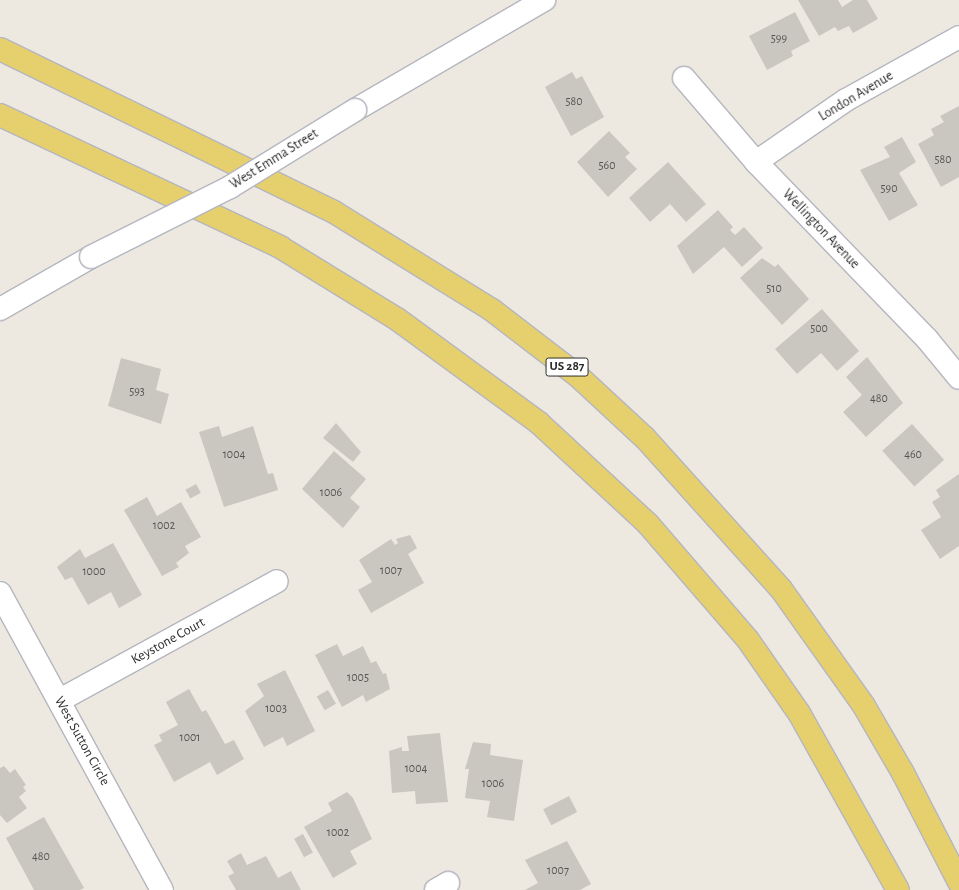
<!DOCTYPE html>
<style>
body{margin:0}
#map{position:relative;width:959px;height:890px;overflow:hidden;background:#ede9e1;font-family:"Alegreya Sans",sans-serif}
div>[style]{position:absolute}
[style*='--x']{left:calc(var(--x)*1px);top:calc(var(--y)*1px);width:calc(var(--w)*1px);rotate:calc(var(--a)*1deg)}
.building>*{inset:0;background:#c9c7bf;transform-origin:0 0}
.roads{filter:drop-shadow(1px 0 #b5b6bf) drop-shadow(-1px 0 #b5b6bf) drop-shadow(0 1px #b5b6bf) drop-shadow(0 -1px #b5b6bf)}
.street>*{height:22px;margin:-11px;padding:0 11px;transform-origin:11px;border-radius:11px;background:#fff}
.primary>*{height:22px;margin:-11px;padding:0 11px;transform-origin:11px;border-radius:11px;background:#e6d06e}
.bridges{filter:drop-shadow(1px 0 #b5b6bf) drop-shadow(-1px 0 #b5b6bf) drop-shadow(0 1px #b5b6bf) drop-shadow(0 -1px #b5b6bf)}
.street-bridge>*{height:22px;margin:-11px;padding:0 11px;transform-origin:11px;border-radius:11px;background:#fff}
span{translate:-50% -50%;white-space:nowrap;text-align:center;line-height:1.15;-webkit-text-stroke:3px #fff;paint-order:stroke}
.number-label{font-size:12px;color:#545452}
.number-label span{-webkit-text-stroke-width:0}
.shield-label span{padding:1px 3px;background:#fff;border:1px solid;border-radius:3px;-webkit-text-stroke-width:0}
.shield-label{font-size:13px;color:#2d2d2d;font-weight:700}
.street-label{font-size:14px;color:#2d2d2d}
</style>
<div id="map">
<div class="building">
<div style="clip-path:polygon(798px 0,838px 0,842px 7px,853px 0,867px 0,878px 19px,853px 33px,849px 26px,838px 31px,835px 27px,819px 36px)"></div>
<div style="clip-path:polygon(795px 12px,810px 41px,791px 51px,793px 56px,767px 70px,749px 36px)"></div>
<div style="clip-path:polygon(572px 72px,576px 79px,582px 76px,604px 117px,571px 136px,545px 87px)"></div>
<div style="clip-path:polygon(959px 106px,959px 177px,941px 187px,918px 144px,934px 135px,931px 129px,944px 122px,940px 116px)"></div>
<div style="clip-path:polygon(609px 131px,630px 153px,625px 157px,637px 169px,608px 197px,577px 162px)"></div>
<div style="clip-path:polygon(902px 137px,916px 162px,899px 173px,918px 205px,889px 221px,860px 170px,890px 157px,884px 147px)"></div>
<div style="clip-path:polygon(668px 162px,706px 204px,686px 222px,670px 204px,650px 222px,629px 198px)"></div>
<div style="clip-path:polygon(718px 210px,733px 227px,730px 230px,735px 235px,744px 227px,763px 248px,742px 267px,724px 247px,693px 274px,677px 246px)"></div>
<div style="clip-path:polygon(762px 258px,775px 267px,778px 264px,809px 299px,782px 325px,740px 278px)"></div>
<div style="clip-path:polygon(822px 309px,859px 351px,837px 371px,821px 353px,797px 374px,775px 349px)"></div>
<div style="clip-path:polygon(867px 357px,903px 403px,866px 437px,843px 412px,862px 395px,846px 377px)"></div>
<div style="clip-path:polygon(121px 358px,161px 369px,156px 390px,169px 394px,161px 424px,108px 406px)"></div>
<div style="clip-path:polygon(336px 423px,361px 452px,353px 462px,323px 438px)"></div>
<div style="left:912px;top:424px;width:48px;height:40px;rotate:48deg"></div>
<div style="clip-path:polygon(219px 426px,222px 437px,253px 426px,268px 474px,273px 473px,278px 490px,224px 507px,199px 432px)"></div>
<div style="clip-path:polygon(334px 451px,366px 479px,350px 498px,360px 507px,343px 528px,302px 489px)"></div>
<div style="clip-path:polygon(959px 474px,959px 546px,940px 559px,921px 530px,941px 517px,932px 502px,940px 497px,936px 490px)"></div>
<div style="left:196px;top:484px;width:10px;height:12px;rotate:61deg"></div>
<div style="clip-path:polygon(147px 497px,157px 516px,181px 502px,201px 537px,185px 546px,189px 553px,176px 563px,179px 567px,162px 576px,124px 510px)"></div>
<div style="clip-path:polygon(410px 535px,417px 548px,408px 554px,424px 583px,371px 613px,358px 590px,372px 582px,359px 560px,391px 539px,395px 545px,398px 543px,396px 539px)"></div>
<div style="clip-path:polygon(113px 543px,142px 595px,119px 608px,111px 592px,88px 605px,72px 577px,65px 580px,57px 567px,80px 549px,85px 558px)"></div>
<div style="clip-path:polygon(337px 644px,343px 656px,363px 646px,371px 663px,376px 661px,383px 674px,386px 673px,390px 689px,366px 702px,363px 695px,342px 707px,315px 655px)"></div>
<div style="clip-path:polygon(285px 670px,315px 731px,287px 746px,283px 737px,264px 747px,245px 711px,264px 696px,257px 684px)"></div>
<div style="clip-path:polygon(189px 689px,202px 712px,206px 710px,225px 744px,234px 740px,244px 759px,217px 775px,210px 762px,174px 782px,154px 745px,162px 741px,159px 735px,178px 725px,166px 702px)"></div>
<div style="left:328px;top:690px;width:16px;height:13px;rotate:60deg"></div>
<div style="clip-path:polygon(440px 733px,448px 802px,416px 804px,415px 791px,392px 793px,389px 751px,402px 747px,402px 751px,409px 751px,407px 736px)"></div>
<div style="clip-path:polygon(473px 742px,491px 744px,490px 755px,523px 760px,514px 821px,487px 817px,490px 801px,465px 798px,469px 769px,465px 769px)"></div>
<div style="clip-path:polygon(4px 766px,10px 773px,15px 769px,26px 785px,23px 787px,26px 791px,19px 797px,27px 808px,7px 823px,0 815px,0 768px)"></div>
<div style="clip-path:polygon(347px 792px,353px 798px,372px 839px,350px 851px,357px 864px,333px 878px,304px 827px,332px 811px,328px 803px)"></div>
<div style="left:569px;top:796px;width:18px;height:29px;rotate:63deg"></div>
<div style="clip-path:polygon(44px 817px,84px 888px,80px 890px,34px 890px,6px 838px)"></div>
<div style="left:303px;top:834px;width:21px;height:10px;rotate:62deg"></div>
<div style="clip-path:polygon(567px 841px,591px 884px,580px 890px,525px 890px,538px 883px,525px 860px)"></div>
<div style="clip-path:polygon(241px 853px,247px 865px,266px 856px,278px 878px,291px 871px,301px 890px,236px 890px,228px 876px,234px 873px,227px 861px)"></div>
</div>
<div class="roads">
<div class="street">
<div style="--x:684;--y:78;--w:111;--a:49.4"></div>
<div style="--x:756;--y:162;--w:246;--a:46"></div>
<div style="--x:927;--y:339;--w:50;--a:50.6"></div>
<div style="--x:355;--y:110;--w:219;--a:-30.2"></div>
<div style="--x:756;--y:162;--w:109;--a:-34.6"></div>
<div style="--x:846;--y:100;--w:129;--a:-29.1"></div>
<div style="--x:0;--y:309;--w:105;--a:-29.7"></div>
<div style="--x:0;--y:593;--w:338;--a:61.4"></div>
<div style="--x:60;--y:700;--w:247;--a:-28.7"></div>
<div style="--x:436;--y:890;--w:14;--a:-30"></div>
</div>
<div class="primary">
<div style="--x:0;--y:49;--w:372;--a:26"></div>
<div style="--x:334;--y:212;--w:186;--a:31.8"></div>
<div style="--x:492;--y:310;--w:108;--a:37.5"></div>
<div style="--x:578;--y:376;--w:91;--a:42.8"></div>
<div style="--x:645;--y:438;--w:203;--a:48"></div>
<div style="--x:781;--y:589;--w:143;--a:54.6"></div>
<div style="--x:864;--y:706;--w:78;--a:59.8"></div>
<div style="--x:903;--y:773;--w:123;--a:62.8"></div>
<div style="--x:0;--y:115;--w:310;--a:25.2"></div>
<div style="--x:280;--y:247;--w:137;--a:31.6"></div>
<div style="--x:397;--y:319;--w:176;--a:36.2"></div>
<div style="--x:539;--y:423;--w:149;--a:42.8"></div>
<div style="--x:648;--y:524;--w:153;--a:49.2"></div>
<div style="--x:748;--y:640;--w:89;--a:55.1"></div>
<div style="--x:799;--y:713;--w:203;--a:60.8"></div>
</div>
</div>
<div class="bridges">
<div class="street-bridge">
<div style="--x:91;--y:257;--w:156;--a:-26.7"></div>
<div style="--x:230;--y:187;--w:147;--a:-31.6"></div>
</div>
</div>
<div class="number-label">
<span style="left:779px;top:39px">599</span>
<span style="left:574px;top:102px">580</span>
<span style="left:943px;top:160px">580</span>
<span style="left:607px;top:166px">560</span>
<span style="left:889px;top:189px">590</span>
<span style="left:774px;top:289px">510</span>
<span style="left:819px;top:329px">500</span>
<span style="left:137px;top:392px">593</span>
<span style="left:879px;top:399px">480</span>
<span style="left:234px;top:455px">1004</span>
<span style="left:913px;top:455px">460</span>
<span style="left:331px;top:493px">1006</span>
<span style="left:164px;top:526px">1002</span>
<span style="left:391px;top:571px">1007</span>
<span style="left:94px;top:572px">1000</span>
<span style="left:358px;top:678px">1005</span>
<span style="left:276px;top:709px">1003</span>
<span style="left:190px;top:738px">1001</span>
<span style="left:416px;top:769px">1004</span>
<span style="left:493px;top:784px">1006</span>
<span style="left:338px;top:833px">1002</span>
<span style="left:41px;top:857px">480</span>
<span style="left:558px;top:871px">1007</span>
</div>
<div class="shield-label">
<span style="left:567px;top:367px">US 287</span>
</div>
<div class="street-label">
<span style="left:856px;top:96px;rotate:-31deg">London Avenue</span>
<span style="left:274px;top:159px;rotate:-32deg">West Emma Street</span>
<span style="left:821px;top:229px;rotate:46deg">Wellington Avenue</span>
<span style="left:168px;top:641px;rotate:-29deg">Keystone Court</span>
<span style="left:82px;top:741px;rotate:61deg">West Sutton Circle</span>
</div>
</div>
